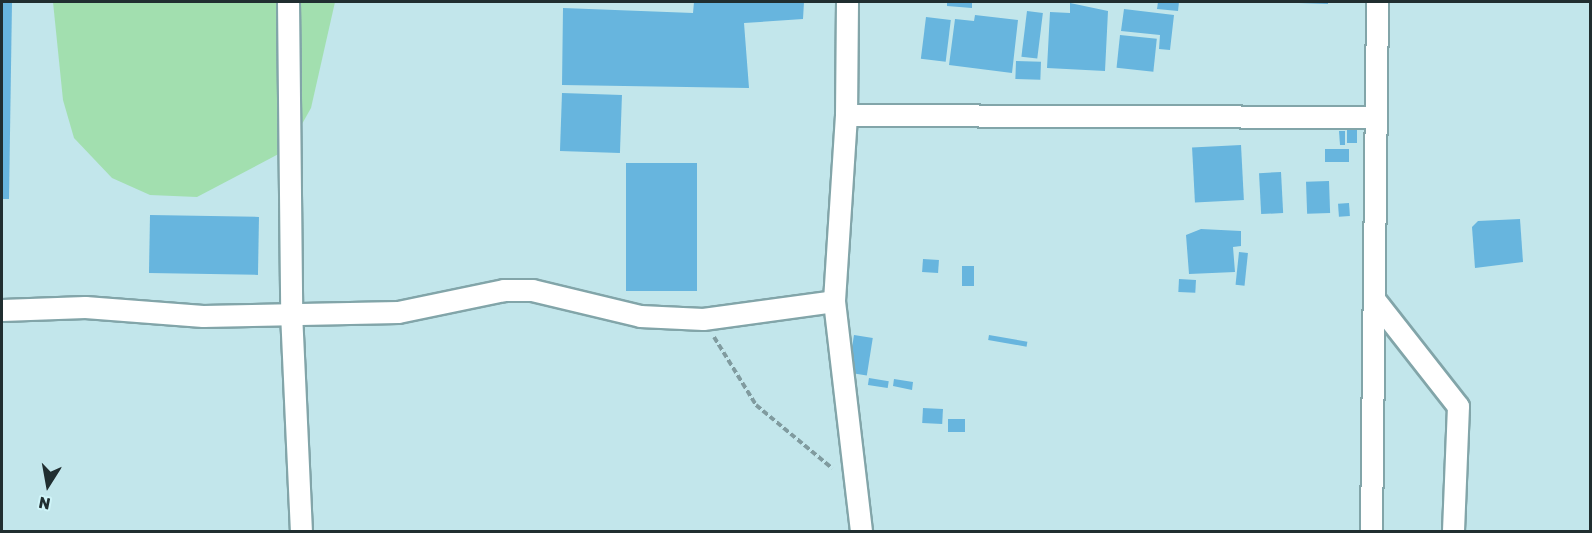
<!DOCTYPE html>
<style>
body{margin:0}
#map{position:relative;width:1592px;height:533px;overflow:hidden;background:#c2e6eb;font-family:Rubik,sans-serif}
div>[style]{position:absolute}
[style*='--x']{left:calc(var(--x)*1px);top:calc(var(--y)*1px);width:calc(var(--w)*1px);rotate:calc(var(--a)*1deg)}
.green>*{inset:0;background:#a2dfaf}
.building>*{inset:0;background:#67b5de;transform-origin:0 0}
.path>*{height:4px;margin-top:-2px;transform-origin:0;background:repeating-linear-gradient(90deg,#809b9f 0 6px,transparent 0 9px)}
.roads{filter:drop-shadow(2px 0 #82a5a9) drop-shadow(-2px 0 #82a5a9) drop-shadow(0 2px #82a5a9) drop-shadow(0 -2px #82a5a9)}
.minor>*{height:21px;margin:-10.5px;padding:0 10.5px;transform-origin:10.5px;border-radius:10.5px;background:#fff}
span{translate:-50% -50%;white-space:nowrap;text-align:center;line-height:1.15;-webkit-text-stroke:5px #cff4f8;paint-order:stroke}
.frame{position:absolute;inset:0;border:3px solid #202e30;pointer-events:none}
.north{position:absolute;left:18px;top:455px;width:60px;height:60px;-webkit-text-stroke:4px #cff4f8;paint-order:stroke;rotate:191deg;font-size:16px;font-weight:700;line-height:24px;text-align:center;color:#202e30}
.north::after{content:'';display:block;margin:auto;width:21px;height:27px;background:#202e30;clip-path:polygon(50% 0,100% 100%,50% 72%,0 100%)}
</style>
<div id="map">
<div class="green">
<div style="clip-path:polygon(53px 2px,335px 2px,311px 108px,288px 149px,197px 197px,150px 195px,112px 178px,74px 138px,63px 100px)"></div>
</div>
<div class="building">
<div style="clip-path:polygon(2px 2px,12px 2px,9px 199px,2px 199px)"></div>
<div style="clip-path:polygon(694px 2px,804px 2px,803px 19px,744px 23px,749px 88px,562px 85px,563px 8px,693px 13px)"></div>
<div style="clip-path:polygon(947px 2px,972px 2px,972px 8px,947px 6px)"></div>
<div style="clip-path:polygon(1158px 2px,1179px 2px,1178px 11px,1157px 9px)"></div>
<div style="clip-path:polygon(1299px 2px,1328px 2px,1328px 4px,1299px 3px)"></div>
<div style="clip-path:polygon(1070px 3px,1108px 11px,1105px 71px,1047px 68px,1050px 12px,1070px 13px)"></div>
<div style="clip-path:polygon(1124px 9px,1174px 15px,1170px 50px,1159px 49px,1160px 35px,1121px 31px)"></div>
<div style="left:1027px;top:11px;width:16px;height:46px;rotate:7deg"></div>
<div style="clip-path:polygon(975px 15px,1018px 20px,1012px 73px,949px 65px,955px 19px,974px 21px)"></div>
<div style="left:926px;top:17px;width:25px;height:42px;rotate:7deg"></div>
<div style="left:1120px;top:35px;width:37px;height:33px;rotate:6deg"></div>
<div style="left:1016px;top:61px;width:25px;height:18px;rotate:2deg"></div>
<div style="left:562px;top:93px;width:60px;height:58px;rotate:2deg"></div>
<div style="left:1347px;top:129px;width:10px;height:14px"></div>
<div style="clip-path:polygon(1339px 131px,1345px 131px,1345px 145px,1340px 145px)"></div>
<div style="left:1241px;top:145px;width:55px;height:49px;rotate:87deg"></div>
<div style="left:1349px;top:149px;width:13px;height:24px;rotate:90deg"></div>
<div style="left:697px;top:163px;width:128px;height:71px;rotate:90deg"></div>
<div style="left:1281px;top:172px;width:41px;height:22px;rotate:87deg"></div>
<div style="left:1329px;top:181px;width:32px;height:23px;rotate:88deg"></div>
<div style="left:1349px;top:203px;width:13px;height:11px;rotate:86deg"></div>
<div style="left:150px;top:215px;width:109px;height:58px;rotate:1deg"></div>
<div style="clip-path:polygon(1520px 219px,1523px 262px,1475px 268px,1472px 227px,1478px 221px)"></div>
<div style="clip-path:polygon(1201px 229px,1241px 231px,1241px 246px,1233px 247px,1235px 272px,1189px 274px,1186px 235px)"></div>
<div style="left:1239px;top:252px;width:9px;height:33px;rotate:6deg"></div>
<div style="left:923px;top:259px;width:16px;height:13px;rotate:4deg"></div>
<div style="left:962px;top:266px;width:12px;height:20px"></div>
<div style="left:1179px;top:279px;width:17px;height:13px;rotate:3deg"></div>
<div style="left:854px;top:335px;width:19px;height:38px;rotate:9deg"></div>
<div style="left:989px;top:335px;width:39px;height:5px;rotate:10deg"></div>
<div style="left:869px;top:378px;width:20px;height:7px;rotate:9deg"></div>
<div style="clip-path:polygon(894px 379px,913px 382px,912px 390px,893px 386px)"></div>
<div style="left:923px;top:408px;width:20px;height:15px;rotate:3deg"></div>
<div style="left:948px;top:419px;width:17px;height:13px"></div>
</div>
<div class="path">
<div style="--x:714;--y:337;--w:80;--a:58.3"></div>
<div style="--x:756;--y:405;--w:99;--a:39.7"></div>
</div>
<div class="roads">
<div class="minor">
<div style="--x:288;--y:2;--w:310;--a:89.4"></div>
<div style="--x:291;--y:312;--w:220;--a:87.4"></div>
<div style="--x:847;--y:2;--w:113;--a:90.5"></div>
<div style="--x:846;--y:115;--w:186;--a:93.7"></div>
<div style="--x:834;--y:301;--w:233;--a:83.3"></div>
<div style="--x:846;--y:115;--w:529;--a:0.22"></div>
<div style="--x:1374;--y:299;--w:136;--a:51.9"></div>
<div style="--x:1458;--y:406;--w:126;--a:92.3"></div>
<div style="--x:2;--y:310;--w:83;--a:-2.1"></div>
<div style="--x:85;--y:307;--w:118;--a:4.4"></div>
<div style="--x:203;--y:316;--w:195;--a:-1.2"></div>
<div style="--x:398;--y:312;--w:108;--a:-11.7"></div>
<div style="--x:504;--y:290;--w:28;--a:0"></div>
<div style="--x:532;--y:290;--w:111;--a:13.5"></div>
<div style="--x:640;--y:316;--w:63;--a:2.7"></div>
<div style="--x:703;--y:319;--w:132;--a:-7.8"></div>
<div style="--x:1371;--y:532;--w:530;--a:-89.35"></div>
</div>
</div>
<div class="frame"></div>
<div class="north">N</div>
</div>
